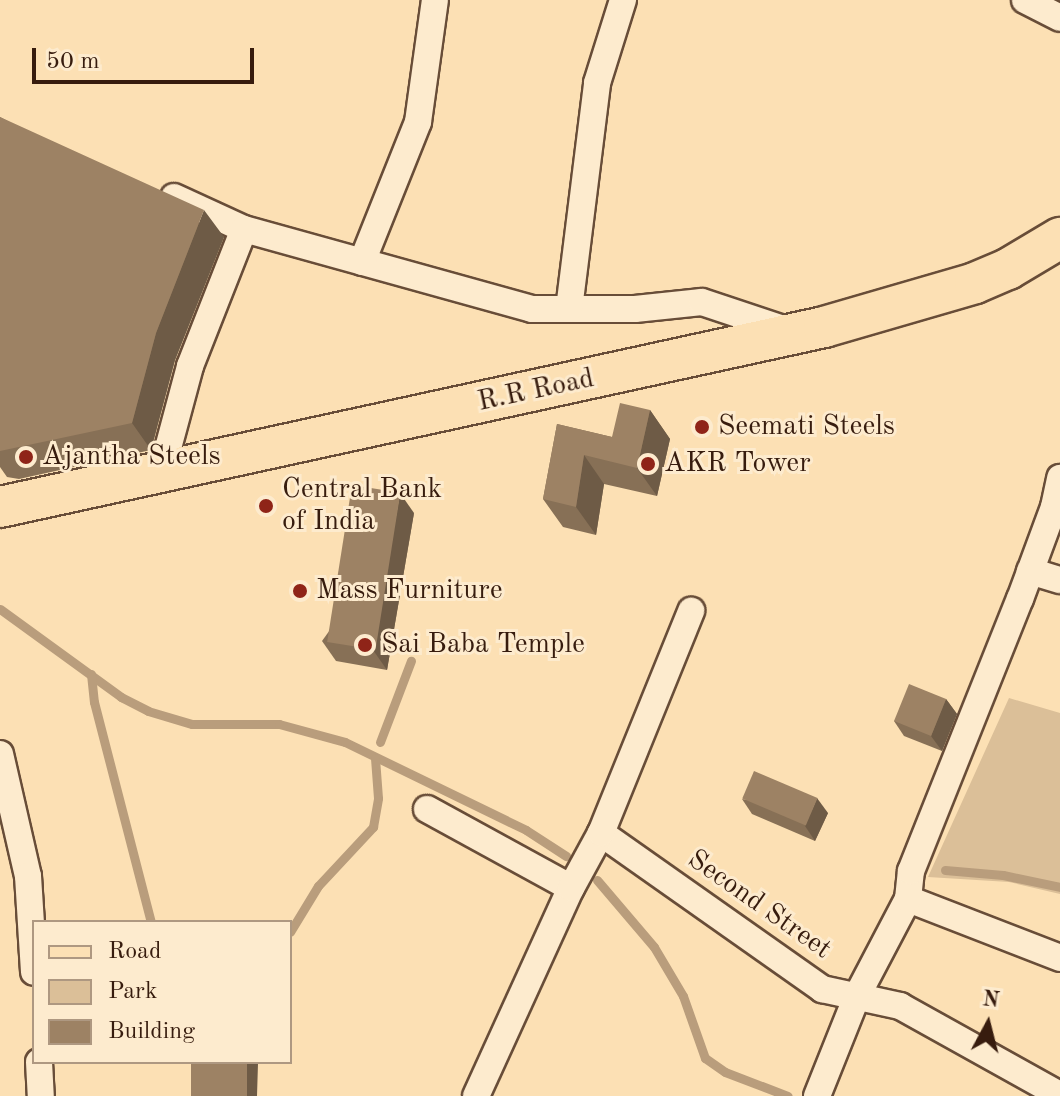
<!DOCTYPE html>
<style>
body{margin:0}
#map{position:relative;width:1060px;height:1096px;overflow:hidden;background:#fce0b4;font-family:"Old Standard TT",serif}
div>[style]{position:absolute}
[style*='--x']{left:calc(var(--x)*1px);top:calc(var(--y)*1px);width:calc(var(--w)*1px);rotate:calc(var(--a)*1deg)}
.green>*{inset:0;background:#dbbf98}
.stream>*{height:9px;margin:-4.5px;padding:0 4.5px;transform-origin:4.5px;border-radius:4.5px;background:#b99d7c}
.roads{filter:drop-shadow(2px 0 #684d38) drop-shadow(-2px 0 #684d38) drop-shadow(0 2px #684d38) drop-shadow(0 -2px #684d38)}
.street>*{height:26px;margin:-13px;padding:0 13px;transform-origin:13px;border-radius:13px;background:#fdebce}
.primary>*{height:40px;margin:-20px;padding:0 20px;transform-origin:20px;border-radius:20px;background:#fce0b4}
.wall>*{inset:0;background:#877056}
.shaded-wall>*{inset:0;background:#6e5b46}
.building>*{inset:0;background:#9d8264;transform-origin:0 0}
.dots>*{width:22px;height:22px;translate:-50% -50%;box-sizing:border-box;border:4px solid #fdebce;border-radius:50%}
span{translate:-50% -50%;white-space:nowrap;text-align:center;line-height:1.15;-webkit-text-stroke:6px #fdebce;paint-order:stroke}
.street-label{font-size:28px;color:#371c0e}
.poi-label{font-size:28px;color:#371c0e}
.left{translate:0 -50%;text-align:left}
.legend{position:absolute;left:32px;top:920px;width:260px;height:144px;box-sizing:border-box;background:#fdebce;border:2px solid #ae9881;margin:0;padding:10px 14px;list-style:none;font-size:24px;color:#371c0e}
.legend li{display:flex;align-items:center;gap:16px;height:40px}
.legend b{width:40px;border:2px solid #ae9881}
.north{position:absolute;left:948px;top:984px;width:80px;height:80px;-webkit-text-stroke:6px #fdebce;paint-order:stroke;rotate:7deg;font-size:22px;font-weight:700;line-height:32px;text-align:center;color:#371c0e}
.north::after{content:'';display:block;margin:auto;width:28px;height:36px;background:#371c0e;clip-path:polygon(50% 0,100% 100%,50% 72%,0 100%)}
.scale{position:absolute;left:32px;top:48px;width:222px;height:36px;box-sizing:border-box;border:4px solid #371c0e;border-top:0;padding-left:10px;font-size:24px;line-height:28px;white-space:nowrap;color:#371c0e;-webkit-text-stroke:6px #fdebce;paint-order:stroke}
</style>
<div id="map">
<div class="green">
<div style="clip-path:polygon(1009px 698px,1060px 713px,1060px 894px,1009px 882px,928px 877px)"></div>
</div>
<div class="stream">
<div style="--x:0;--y:609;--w:150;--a:36"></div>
<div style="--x:121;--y:697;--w:30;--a:27"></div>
<div style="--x:148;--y:711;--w:46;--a:16.5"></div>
<div style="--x:192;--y:724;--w:87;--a:0"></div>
<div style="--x:279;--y:724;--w:68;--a:15.3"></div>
<div style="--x:345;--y:742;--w:201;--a:25.9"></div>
<div style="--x:526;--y:830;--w:48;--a:33"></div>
<div style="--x:91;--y:674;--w:28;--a:84"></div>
<div style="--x:94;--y:702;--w:227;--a:75.5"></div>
<div style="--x:380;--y:742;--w:87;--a:-69.1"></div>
<div style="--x:945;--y:870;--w:58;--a:4.9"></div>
<div style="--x:1003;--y:875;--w:58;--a:11.9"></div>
<div style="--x:597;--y:880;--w:88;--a:49.6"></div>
<div style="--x:654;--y:947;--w:57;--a:59.4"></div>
<div style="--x:683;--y:996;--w:66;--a:70.5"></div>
<div style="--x:705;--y:1058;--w:24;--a:35"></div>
<div style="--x:725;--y:1072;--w:67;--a:20.9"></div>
<div style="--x:290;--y:932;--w:54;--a:-58.7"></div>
<div style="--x:318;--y:886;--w:81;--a:-47"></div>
<div style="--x:373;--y:827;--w:29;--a:-80"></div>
<div style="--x:378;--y:798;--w:40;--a:-94.3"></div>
</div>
<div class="roads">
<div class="street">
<div style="--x:1025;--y:0;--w:39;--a:27"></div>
<div style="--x:174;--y:197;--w:77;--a:24.6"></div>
<div style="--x:244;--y:229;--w:299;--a:15.5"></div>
<div style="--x:532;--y:309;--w:103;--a:0"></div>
<div style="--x:635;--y:309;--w:67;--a:-6"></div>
<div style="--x:702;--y:302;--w:95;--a:18.4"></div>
<div style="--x:362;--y:262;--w:151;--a:-68.2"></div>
<div style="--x:418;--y:122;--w:123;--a:-82.1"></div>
<div style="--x:569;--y:309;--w:228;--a:-82.9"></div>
<div style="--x:597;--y:83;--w:87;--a:-72.6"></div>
<div style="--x:167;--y:452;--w:89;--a:-75"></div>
<div style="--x:190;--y:366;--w:147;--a:-68.5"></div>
<div style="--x:1030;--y:571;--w:31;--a:17"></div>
<div style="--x:0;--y:754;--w:125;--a:77.1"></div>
<div style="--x:28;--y:876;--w:96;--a:86.4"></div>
<div style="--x:427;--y:809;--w:164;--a:28.7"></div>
<div style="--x:601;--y:833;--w:271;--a:35.2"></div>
<div style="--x:822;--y:989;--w:80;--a:12.3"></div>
<div style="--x:900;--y:1006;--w:183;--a:29.1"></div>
<div style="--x:908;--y:899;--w:163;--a:21.2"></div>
<div style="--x:39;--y:1062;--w:34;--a:87"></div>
<div style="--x:476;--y:1096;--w:229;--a:-65.5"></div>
<div style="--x:571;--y:888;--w:63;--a:-61.4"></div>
<div style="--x:601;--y:833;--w:240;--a:-67.9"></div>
<div style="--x:817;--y:1096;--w:108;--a:-68.2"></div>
<div style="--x:857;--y:996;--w:110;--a:-62.3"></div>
<div style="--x:908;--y:899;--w:28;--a:-84"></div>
<div style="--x:911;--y:871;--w:293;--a:-68.2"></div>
<div style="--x:1020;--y:599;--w:98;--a:-69.7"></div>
<div style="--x:1054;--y:507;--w:30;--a:-78"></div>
</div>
<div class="primary">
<div style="--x:0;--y:507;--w:843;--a:-12.32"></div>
<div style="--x:824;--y:327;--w:157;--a:-16.2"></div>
<div style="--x:975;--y:283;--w:36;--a:-23"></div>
<div style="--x:1008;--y:269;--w:61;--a:-30.8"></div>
</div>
</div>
<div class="wall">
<div style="clip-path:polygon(0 117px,224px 237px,175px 360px,151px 450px,19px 479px,7px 477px,0 467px)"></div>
<div style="clip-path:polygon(650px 410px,670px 439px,657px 496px,604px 484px,596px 535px,563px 527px,543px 499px,557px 424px,612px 437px)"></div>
<div style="clip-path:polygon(414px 513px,387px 670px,336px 661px,322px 641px)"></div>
<div style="clip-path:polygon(946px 699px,957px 714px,942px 751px,904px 736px,894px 721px)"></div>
<div style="clip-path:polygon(742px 799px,828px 813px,815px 841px,752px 814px)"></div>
</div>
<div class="shaded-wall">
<div style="clip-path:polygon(204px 210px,224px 237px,175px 360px,151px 450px,132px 423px,156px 333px)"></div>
<div style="clip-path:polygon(650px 410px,670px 439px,657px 496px,637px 468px)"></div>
<div style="clip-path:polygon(584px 455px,604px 484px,596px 535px,576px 507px)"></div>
<div style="clip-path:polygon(400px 493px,414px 513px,387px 670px,373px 650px)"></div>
<div style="clip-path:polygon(946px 699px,957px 714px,942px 751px,931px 736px)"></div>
<div style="clip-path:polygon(817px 798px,828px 813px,815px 841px,805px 826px)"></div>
<div style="clip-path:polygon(247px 1062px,257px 1062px,258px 1063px,257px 1096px,247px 1096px)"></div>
</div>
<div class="building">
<div style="clip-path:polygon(0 117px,204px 210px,156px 333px,132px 423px,0 451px)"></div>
<div style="clip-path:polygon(620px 403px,650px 410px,637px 468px,584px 455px,576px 507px,543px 499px,557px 424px,612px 437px)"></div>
<div style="left:352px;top:485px;width:49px;height:159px;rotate:9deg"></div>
<div style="left:909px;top:684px;width:40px;height:40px;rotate:22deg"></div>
<div style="left:754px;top:771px;width:69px;height:30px;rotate:23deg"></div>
<div style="left:191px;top:1062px;width:56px;height:34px"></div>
</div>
<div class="dots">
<div style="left:702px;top:427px;background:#8f2418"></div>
<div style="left:26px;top:457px;background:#8f2418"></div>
<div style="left:648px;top:464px;background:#8f2418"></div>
<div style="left:266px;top:506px;background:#8f2418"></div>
<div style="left:300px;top:591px;background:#8f2418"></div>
<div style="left:365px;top:645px;background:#8f2418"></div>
</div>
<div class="street-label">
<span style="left:536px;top:391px;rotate:-12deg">R.R Road</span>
<span style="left:759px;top:905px;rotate:35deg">Second Street</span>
</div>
<div class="poi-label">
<span class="left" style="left:718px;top:427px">Seemati Steels</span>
<span class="left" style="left:42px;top:457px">Ajantha Steels</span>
<span class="left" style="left:664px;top:464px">AKR Tower</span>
<span class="left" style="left:282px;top:506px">Central Bank<br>of India</span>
<span class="left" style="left:316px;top:591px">Mass Furniture</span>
<span class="left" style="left:381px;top:645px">Sai Baba Temple</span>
</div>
<ul class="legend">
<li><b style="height:10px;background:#fce0b4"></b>Road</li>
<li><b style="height:22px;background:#dbbf98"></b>Park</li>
<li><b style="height:22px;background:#9d8264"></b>Building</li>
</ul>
<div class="north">N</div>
<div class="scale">50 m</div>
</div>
